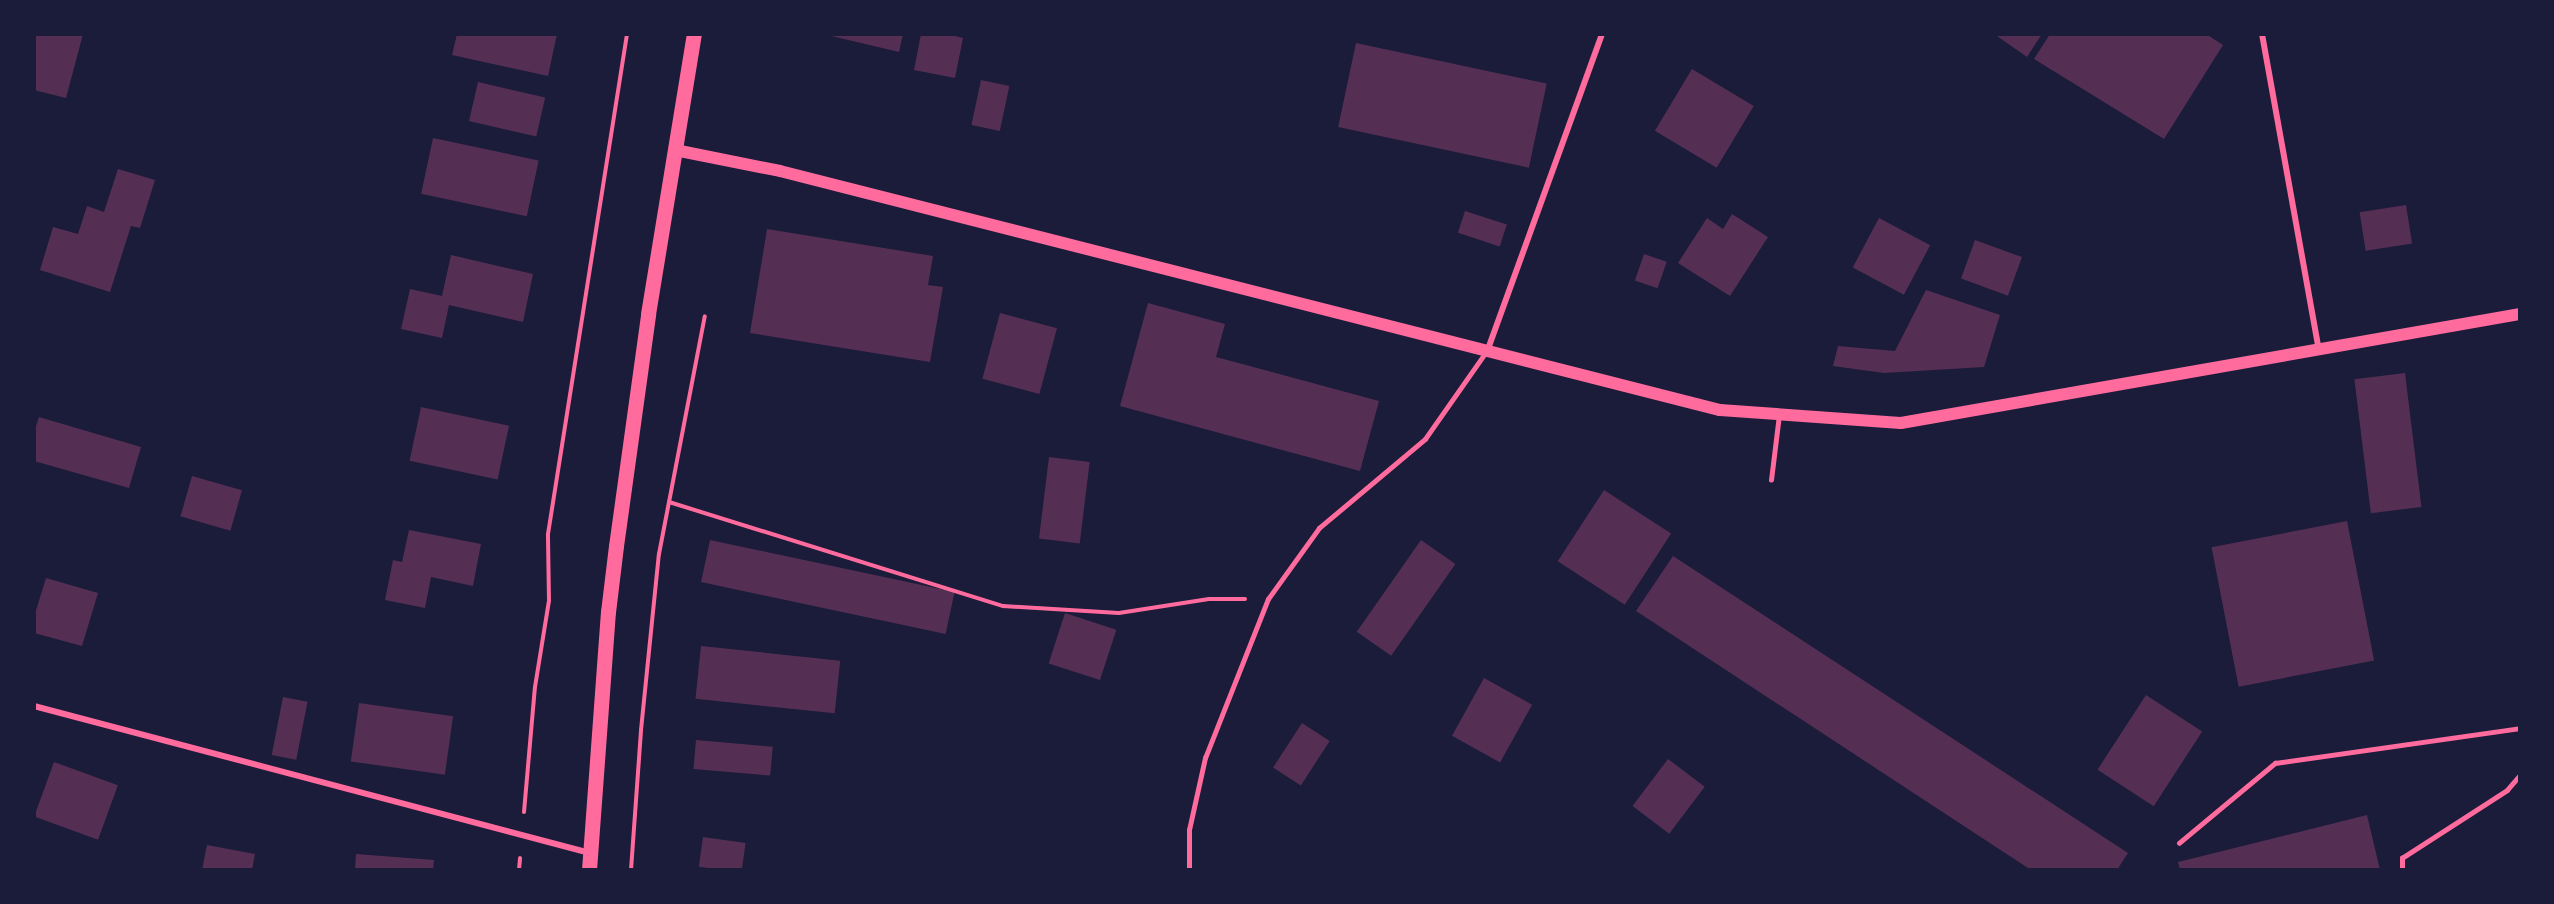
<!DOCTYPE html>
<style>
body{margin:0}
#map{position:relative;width:2554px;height:904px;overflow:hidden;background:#1b1b3a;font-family:Roboto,sans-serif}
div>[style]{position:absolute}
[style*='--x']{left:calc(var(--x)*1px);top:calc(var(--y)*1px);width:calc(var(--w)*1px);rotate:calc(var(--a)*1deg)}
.building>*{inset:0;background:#542f53;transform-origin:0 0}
.path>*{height:4px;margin:-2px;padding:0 2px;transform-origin:2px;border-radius:2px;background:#ff6b9d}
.service>*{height:4.5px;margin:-2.25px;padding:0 2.25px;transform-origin:2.25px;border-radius:2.25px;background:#ff6b9d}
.minor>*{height:6px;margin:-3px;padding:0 3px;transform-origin:3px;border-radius:3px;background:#ff6b9d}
.secondary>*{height:12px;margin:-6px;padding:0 6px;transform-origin:6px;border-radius:6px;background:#ff6b9d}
.primary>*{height:15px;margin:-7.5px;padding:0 7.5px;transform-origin:7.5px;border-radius:7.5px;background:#ff6b9d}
span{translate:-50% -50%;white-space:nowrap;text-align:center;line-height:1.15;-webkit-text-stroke:6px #1b1b3a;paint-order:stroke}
.frame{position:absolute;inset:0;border:36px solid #1b1b3a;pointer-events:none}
</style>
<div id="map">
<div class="building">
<div style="clip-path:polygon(34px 34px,83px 34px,66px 98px,34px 90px)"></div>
<div style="clip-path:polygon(457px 34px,557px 34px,548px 76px,452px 55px)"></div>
<div style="clip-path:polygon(823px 34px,903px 34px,899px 52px)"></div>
<div style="clip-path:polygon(921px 34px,947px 34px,963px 38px,955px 78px,914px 70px)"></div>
<div style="clip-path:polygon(1994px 34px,2042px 34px,2027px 57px)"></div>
<div style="clip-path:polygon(2050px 34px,2206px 34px,2223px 45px,2164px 139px,2034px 59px)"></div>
<div style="left:1356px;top:43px;width:195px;height:86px;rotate:12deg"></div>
<div style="left:1692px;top:69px;width:72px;height:72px;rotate:31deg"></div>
<div style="left:981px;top:80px;width:29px;height:46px;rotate:12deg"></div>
<div style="left:478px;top:82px;width:69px;height:40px;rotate:13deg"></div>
<div style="left:433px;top:138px;width:108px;height:57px;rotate:12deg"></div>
<div style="clip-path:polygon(118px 169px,155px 180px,140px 228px,131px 226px,110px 292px,40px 270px,53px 227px,78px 234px,87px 206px,104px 212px)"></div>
<div style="left:2406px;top:205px;width:39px;height:47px;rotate:81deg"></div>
<div style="left:1465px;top:211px;width:44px;height:23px;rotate:18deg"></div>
<div style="clip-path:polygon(1732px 214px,1768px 237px,1730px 296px,1678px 263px,1707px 218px,1723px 229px)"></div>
<div style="left:1879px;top:218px;width:58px;height:56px;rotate:28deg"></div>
<div style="clip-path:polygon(767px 229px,933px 256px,928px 285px,943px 287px,930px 362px,750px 333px)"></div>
<div style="left:1975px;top:240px;width:50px;height:41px;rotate:20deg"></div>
<div style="left:1644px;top:254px;width:24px;height:28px;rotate:19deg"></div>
<div style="clip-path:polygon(451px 255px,533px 274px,523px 322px,449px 305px,442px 338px,401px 329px,410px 289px,442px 296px)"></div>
<div style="clip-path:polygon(1926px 290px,2000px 315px,1984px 367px,1884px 373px,1833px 366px,1838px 346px,1895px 351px)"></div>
<div style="clip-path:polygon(1148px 303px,1225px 324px,1216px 357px,1379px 401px,1360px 471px,1120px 406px)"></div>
<div style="left:1000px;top:313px;width:59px;height:68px;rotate:15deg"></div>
<div style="left:2405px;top:373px;width:135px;height:51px;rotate:83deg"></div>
<div style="left:421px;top:407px;width:90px;height:55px;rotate:12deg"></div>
<div style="clip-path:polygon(39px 417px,141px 447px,129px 488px,34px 461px,34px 432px)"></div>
<div style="left:1049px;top:457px;width:41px;height:82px;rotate:7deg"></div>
<div style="left:192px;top:476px;width:52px;height:42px;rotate:16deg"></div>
<div style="left:1604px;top:490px;width:80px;height:85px;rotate:33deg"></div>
<div style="left:2347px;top:521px;width:142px;height:138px;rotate:79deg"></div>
<div style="clip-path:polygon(409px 530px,481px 544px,473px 586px,431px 577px,425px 608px,385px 600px,393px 560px,402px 562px)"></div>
<div style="left:710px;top:540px;width:250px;height:43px;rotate:12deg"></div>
<div style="left:1421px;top:540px;width:42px;height:112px;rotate:35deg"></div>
<div style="clip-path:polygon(1673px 556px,2128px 853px,2117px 870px,2031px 870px,1636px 611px)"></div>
<div style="clip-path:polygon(46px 578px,98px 593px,82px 646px,34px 633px,34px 617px)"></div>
<div style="left:1065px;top:613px;width:54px;height:53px;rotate:18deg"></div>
<div style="left:701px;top:646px;width:140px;height:53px;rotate:6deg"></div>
<div style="left:1484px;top:678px;width:55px;height:66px;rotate:29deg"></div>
<div style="left:2146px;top:695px;width:67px;height:89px;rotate:33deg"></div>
<div style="left:283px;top:697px;width:25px;height:59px;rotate:11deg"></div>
<div style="left:359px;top:703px;width:95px;height:59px;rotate:8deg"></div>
<div style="left:1302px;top:723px;width:33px;height:53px;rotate:33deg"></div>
<div style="left:696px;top:740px;width:77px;height:29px;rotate:5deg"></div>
<div style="left:1668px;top:759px;width:46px;height:59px;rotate:37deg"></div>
<div style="left:54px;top:762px;width:68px;height:58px;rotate:20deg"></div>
<div style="clip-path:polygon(2367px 815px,2380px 870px,2180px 870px,2178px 862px)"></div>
<div style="left:703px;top:837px;width:43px;height:30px;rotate:8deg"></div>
<div style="clip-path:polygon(207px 845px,255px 854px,252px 870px,202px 870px)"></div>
<div style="clip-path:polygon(356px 854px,434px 860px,433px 870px,355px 870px)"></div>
</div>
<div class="path">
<div style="--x:669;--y:502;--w:350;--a:17.3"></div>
<div style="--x:1003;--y:606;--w:116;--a:3.5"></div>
<div style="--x:1119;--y:613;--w:91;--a:-8.8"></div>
<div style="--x:1209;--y:599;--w:36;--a:0"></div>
<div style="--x:524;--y:812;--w:125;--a:-85"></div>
<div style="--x:535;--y:687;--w:87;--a:-80.8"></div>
<div style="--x:549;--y:601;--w:67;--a:-90.9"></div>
<div style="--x:548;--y:534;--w:506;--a:-81.02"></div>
<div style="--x:519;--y:870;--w:12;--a:-85"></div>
<div style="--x:631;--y:870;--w:140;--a:-85.9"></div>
<div style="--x:641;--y:730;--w:177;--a:-84.2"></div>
<div style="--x:659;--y:554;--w:242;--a:-79.1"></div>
</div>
<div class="service">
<div style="--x:1771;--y:480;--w:65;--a:-83"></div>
<div style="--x:2179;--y:843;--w:125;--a:-39.8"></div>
<div style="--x:2275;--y:763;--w:247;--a:-8.1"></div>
<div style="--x:1189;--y:870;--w:40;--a:-90"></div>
<div style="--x:1189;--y:830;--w:74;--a:-77.5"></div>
<div style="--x:1205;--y:758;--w:171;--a:-68.4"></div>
<div style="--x:1268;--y:599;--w:87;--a:-54.3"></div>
<div style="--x:1319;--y:528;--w:138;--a:-40"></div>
<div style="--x:1425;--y:439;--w:106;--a:-55"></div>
<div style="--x:2402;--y:870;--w:12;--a:-90"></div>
<div style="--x:2402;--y:858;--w:125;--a:-32.9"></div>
<div style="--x:2507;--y:790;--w:20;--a:-49"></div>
</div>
<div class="minor">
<div style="--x:2262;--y:34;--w:321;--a:79.8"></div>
<div style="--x:1488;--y:349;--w:335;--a:-70.1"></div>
<div style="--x:34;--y:706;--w:575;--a:14.81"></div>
</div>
<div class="secondary">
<div style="--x:675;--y:150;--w:107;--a:11.3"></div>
<div style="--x:780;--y:171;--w:970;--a:14.27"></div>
<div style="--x:1720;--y:410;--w:181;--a:4.1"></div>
<div style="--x:1901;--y:423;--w:629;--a:-9.99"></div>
</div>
<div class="primary">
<div style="--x:589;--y:870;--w:259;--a:-85.8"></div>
<div style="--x:608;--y:612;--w:66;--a:-83.1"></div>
<div style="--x:616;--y:546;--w:234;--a:-82.1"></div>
<div style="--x:648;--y:314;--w:284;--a:-80.7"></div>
</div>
<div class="frame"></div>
</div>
